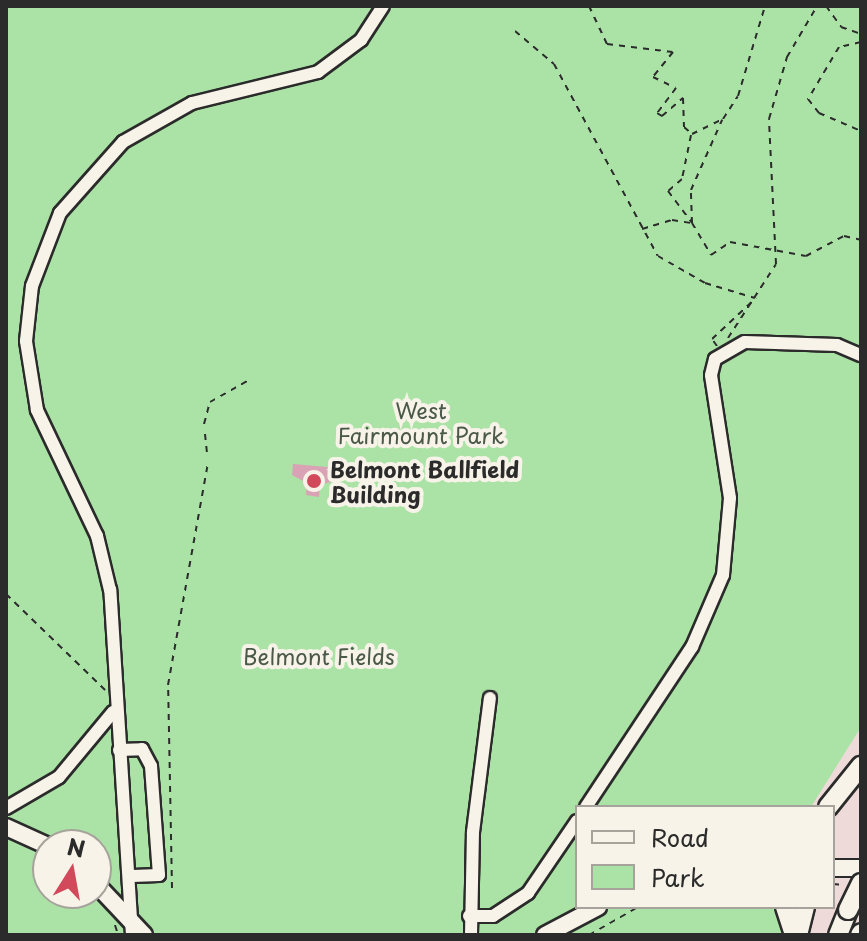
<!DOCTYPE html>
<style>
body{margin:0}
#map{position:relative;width:867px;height:941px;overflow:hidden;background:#eedbd9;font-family:"Playpen Sans",sans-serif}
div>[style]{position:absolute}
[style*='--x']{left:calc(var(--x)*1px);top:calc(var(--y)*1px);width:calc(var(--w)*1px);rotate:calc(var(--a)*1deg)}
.green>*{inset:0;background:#abe2a6}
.building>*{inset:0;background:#daa2b5}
.path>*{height:2px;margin-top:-1px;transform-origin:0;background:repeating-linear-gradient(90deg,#2b2b2b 0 6px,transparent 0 12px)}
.roads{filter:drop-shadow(2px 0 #2b2b2b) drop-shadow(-2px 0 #2b2b2b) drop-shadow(0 2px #2b2b2b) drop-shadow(0 -2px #2b2b2b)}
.minor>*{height:12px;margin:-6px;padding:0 6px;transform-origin:6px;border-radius:6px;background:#f7f3e8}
.major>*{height:16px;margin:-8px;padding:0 8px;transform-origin:8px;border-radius:8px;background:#f7f3e8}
.highway>*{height:18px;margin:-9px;padding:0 9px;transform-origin:9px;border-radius:9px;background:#f7f3e8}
.bridges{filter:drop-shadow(2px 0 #2b2b2b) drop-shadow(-2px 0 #2b2b2b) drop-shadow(0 2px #2b2b2b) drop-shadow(0 -2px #2b2b2b)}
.highway-bridge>*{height:18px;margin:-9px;padding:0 9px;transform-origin:9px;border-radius:9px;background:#f7f3e8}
.dots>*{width:22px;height:22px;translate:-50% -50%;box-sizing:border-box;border:4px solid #f7f3e8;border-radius:50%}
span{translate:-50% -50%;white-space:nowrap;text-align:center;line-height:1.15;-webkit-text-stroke:8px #f7f3e8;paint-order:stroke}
.park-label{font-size:22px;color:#4b594a}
.poi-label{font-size:22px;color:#2b2b2b;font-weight:700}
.left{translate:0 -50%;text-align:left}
.frame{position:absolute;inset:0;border:8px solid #2b2b2b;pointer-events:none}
.legend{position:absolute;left:575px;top:805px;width:260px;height:104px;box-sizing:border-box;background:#f7f3e8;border:2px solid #a5a39c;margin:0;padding:10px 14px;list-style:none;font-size:24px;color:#2b2b2b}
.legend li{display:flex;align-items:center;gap:16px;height:40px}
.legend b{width:40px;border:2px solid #a5a39c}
.north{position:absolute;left:32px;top:829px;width:80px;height:80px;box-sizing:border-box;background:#f7f3e8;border:2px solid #a5a39c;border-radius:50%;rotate:11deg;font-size:22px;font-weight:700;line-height:32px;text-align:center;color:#2b2b2b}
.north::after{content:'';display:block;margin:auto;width:28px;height:36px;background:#d1495b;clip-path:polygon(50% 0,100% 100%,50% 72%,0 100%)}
</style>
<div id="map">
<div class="green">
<div style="clip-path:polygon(evenodd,6px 6px,861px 6px,861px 727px,811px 807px,577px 807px,577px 907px,775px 907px,786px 935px,6px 935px,6px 6px,48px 845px,96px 845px,96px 893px,48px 893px,48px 845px)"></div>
</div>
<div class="building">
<div style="clip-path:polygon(293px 464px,338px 468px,337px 480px,320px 485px,319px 497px,306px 495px,307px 483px,292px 475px)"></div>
</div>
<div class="path">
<div style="--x:589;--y:6;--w:42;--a:64.7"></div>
<div style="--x:607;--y:44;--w:66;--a:6.9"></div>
<div style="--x:673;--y:52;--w:32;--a:129"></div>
<div style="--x:653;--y:77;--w:25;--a:26"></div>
<div style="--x:676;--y:88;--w:31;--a:127"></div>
<div style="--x:657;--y:113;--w:6;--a:31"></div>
<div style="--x:662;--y:116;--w:28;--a:-41"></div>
<div style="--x:683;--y:98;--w:29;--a:88"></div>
<div style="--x:684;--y:127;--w:11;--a:41"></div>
<div style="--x:692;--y:134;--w:34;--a:-26"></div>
<div style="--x:723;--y:119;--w:27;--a:-57"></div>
<div style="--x:738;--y:96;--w:94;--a:-73.3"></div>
<div style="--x:826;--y:6;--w:26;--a:54"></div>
<div style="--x:841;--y:27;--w:21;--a:19"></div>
<div style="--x:515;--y:31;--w:51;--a:40.2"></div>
<div style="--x:554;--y:64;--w:218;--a:61.6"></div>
<div style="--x:658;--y:256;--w:54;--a:29.9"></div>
<div style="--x:705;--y:283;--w:52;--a:16.7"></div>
<div style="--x:861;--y:42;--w:23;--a:167"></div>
<div style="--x:839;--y:47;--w:61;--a:120.8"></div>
<div style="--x:808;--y:99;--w:18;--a:52"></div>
<div style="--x:819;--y:113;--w:46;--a:23.2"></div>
<div style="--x:691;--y:135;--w:45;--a:101.6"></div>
<div style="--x:682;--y:179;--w:18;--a:139"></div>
<div style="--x:668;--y:191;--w:40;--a:53"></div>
<div style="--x:692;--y:223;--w:33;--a:-92"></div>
<div style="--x:691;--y:190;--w:77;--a:-66.1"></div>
<div style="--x:642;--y:229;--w:31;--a:-17"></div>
<div style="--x:672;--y:220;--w:20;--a:9"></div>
<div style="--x:692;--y:223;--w:37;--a:59"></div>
<div style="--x:711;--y:255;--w:23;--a:-34"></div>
<div style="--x:730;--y:242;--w:77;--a:10.4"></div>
<div style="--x:806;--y:256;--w:43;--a:-27.8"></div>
<div style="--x:844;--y:236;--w:17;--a:13"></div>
<div style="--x:728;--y:338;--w:88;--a:-57"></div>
<div style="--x:776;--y:264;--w:145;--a:-92.8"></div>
<div style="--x:769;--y:119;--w:65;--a:-73.8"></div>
<div style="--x:787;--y:57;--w:59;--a:-59.5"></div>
<div style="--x:717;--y:346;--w:9;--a:-126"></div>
<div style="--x:712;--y:339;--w:60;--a:-43"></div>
<div style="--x:204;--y:424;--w:23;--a:-75"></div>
<div style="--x:210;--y:402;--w:45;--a:-29.4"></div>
<div style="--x:205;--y:434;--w:20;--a:84"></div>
<div style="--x:6;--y:594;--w:138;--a:44.1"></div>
<div style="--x:833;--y:884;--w:11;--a:5"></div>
<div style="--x:172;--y:888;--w:203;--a:-91.1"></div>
<div style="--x:168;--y:685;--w:226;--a:-79.8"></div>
<div style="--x:115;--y:925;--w:10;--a:73"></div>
<div style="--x:589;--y:935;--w:56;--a:-29.7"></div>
</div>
<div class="roads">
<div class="minor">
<div style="--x:119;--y:750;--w:23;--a:-2"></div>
<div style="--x:142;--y:749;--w:19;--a:62"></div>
<div style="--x:151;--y:766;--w:109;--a:85.8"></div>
<div style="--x:159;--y:875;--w:27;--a:178"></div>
<div style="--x:586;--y:807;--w:192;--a:-56.5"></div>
<div style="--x:692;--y:647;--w:78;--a:-66.7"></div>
<div style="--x:723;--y:575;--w:77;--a:-84.8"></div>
<div style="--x:730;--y:498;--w:124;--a:-98.8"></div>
<div style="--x:711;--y:375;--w:16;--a:-76"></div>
<div style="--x:715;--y:359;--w:34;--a:-30"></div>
<div style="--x:745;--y:342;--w:92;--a:1.9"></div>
<div style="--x:837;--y:345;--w:26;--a:23"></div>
<div style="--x:6;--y:808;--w:61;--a:-30.3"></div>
<div style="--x:59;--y:777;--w:85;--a:-50.3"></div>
<div style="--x:469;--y:916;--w:24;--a:0"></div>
<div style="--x:493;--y:916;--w:42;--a:-33.3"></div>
<div style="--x:528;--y:893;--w:87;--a:-55.8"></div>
<div style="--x:132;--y:935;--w:346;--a:-93.6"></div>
<div style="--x:110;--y:590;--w:56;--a:-103.5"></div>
<div style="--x:97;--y:536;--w:140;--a:-115.5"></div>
<div style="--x:37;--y:410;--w:70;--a:-99.1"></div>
<div style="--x:26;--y:341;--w:55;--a:-83.8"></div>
<div style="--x:32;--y:286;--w:78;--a:-69"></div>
<div style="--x:60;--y:213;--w:95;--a:-48.4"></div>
<div style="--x:123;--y:142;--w:79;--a:-29.5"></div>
<div style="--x:192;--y:103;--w:130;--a:-13.8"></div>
<div style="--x:318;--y:72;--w:54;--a:-36.7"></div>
<div style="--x:361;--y:40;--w:40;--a:-57.1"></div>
<div style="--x:471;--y:935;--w:103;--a:-88.9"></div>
<div style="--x:473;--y:832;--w:135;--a:-82.8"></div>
</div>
<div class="major">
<div style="--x:6;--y:827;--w:46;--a:24.3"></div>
<div style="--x:833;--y:868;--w:28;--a:0"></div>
<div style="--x:96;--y:884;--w:70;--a:46.7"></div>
<div style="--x:545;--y:935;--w:60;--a:-27.8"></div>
</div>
<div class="highway">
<div style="--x:828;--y:807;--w:53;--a:-51.2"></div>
<div style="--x:785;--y:907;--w:29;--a:72"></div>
<div style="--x:798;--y:935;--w:29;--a:-76"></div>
<div style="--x:838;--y:935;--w:27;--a:-68"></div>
<div style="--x:860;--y:935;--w:2;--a:-63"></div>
</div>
</div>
<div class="bridges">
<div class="highway-bridge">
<div style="--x:848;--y:910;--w:30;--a:-64"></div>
</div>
</div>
<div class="dots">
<div style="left:314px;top:481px;background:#d1495b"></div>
</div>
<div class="park-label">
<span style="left:421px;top:422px">West<br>Fairmount Park</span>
<span style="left:319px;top:656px">Belmont Fields</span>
</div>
<div class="poi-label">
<span class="left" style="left:330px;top:481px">Belmont Ballfield<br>Building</span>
</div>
<div class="frame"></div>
<ul class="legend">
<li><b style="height:10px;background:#f7f3e8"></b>Road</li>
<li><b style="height:22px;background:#abe2a6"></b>Park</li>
</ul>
<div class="north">N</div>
</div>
